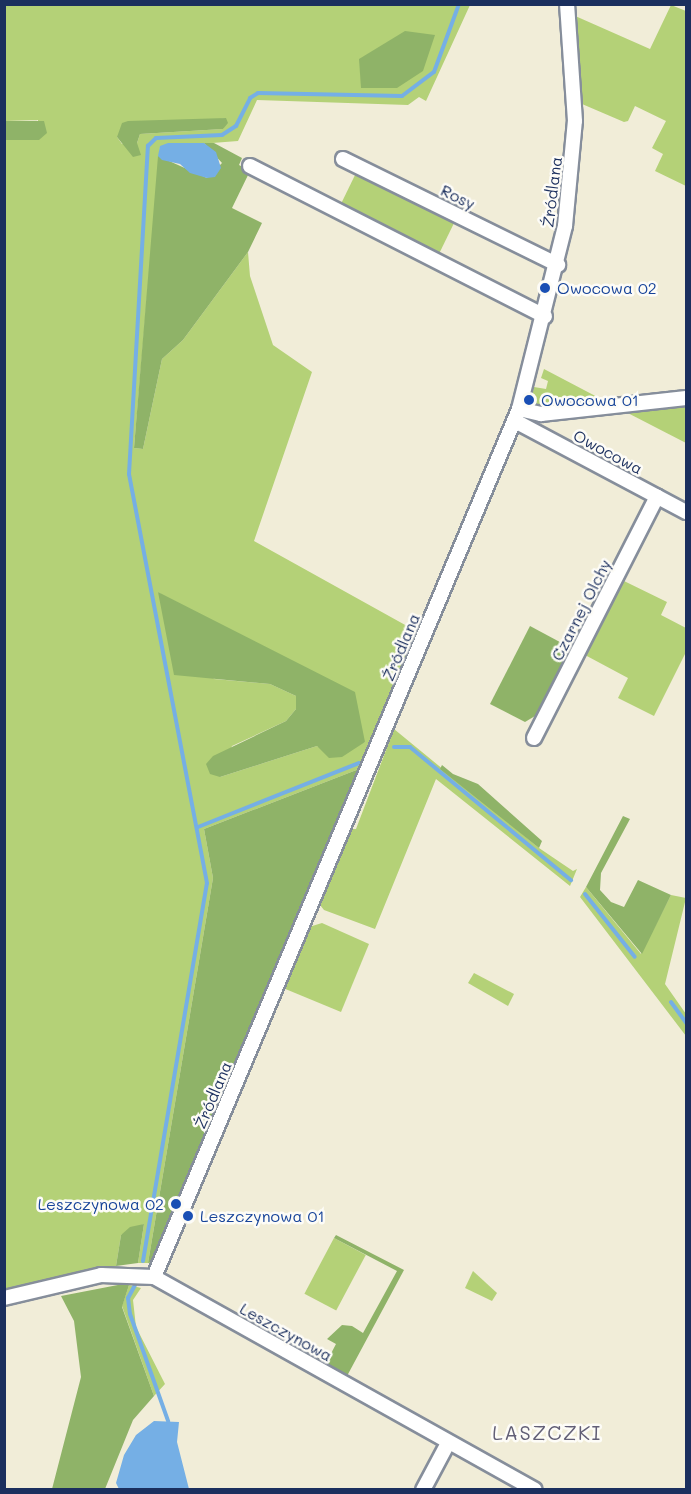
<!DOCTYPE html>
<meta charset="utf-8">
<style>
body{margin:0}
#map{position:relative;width:691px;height:1494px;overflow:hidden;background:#f1edd8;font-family:Mali,sans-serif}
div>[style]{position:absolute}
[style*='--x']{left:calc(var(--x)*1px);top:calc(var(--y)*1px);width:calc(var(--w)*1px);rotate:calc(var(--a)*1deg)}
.green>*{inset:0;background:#b4d177;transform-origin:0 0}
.forest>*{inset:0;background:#8fb368}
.water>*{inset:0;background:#75afe5}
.stream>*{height:4px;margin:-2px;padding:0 2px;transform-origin:2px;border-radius:2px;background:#75afe5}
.roads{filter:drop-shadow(2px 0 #868e9b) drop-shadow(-2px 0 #868e9b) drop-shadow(0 2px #868e9b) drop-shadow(0 -2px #868e9b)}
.minor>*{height:14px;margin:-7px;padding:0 7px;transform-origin:7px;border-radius:7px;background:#fff}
.dots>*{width:16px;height:16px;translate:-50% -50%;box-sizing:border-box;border:3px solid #fdfcf7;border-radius:50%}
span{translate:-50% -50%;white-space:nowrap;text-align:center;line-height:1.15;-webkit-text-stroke:5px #fdfcf7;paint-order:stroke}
.street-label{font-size:16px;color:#1b2f5e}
.transit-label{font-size:16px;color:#164399}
.left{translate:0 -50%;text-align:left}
.right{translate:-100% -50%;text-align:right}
.quarter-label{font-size:20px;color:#625f76;letter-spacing:1.5px}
.frame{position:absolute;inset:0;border:6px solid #1b2f5e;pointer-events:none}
</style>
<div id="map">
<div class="green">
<div style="clip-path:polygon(evenodd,6px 5px,470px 5px,426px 101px,419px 97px,408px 105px,257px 100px,238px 141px,160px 147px,134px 448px,143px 449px,162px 359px,183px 340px,248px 252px,250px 276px,273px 345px,312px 372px,254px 541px,416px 631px,359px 769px,204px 829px,213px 878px,148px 1263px,138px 1263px,144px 1224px,121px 1235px,116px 1266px,5px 1289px,4px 140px,39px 140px,38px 120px,5px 121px,6px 5px,226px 118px,223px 129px,140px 134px,137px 143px,122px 144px,117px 137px,226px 118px,6px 5px,158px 592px,365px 742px,325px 751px,317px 746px,220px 777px,232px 746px,286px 721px,296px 709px,296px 696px,270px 684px,214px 679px,158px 592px)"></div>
<div style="clip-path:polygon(671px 5px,686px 11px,686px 186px,655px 171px,663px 154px,652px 148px,666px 121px,635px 106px,628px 121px,624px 122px,582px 104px,573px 15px,650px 49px)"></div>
<div style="left:357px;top:171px;width:110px;height:40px;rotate:26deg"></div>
<div style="clip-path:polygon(544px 369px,603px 400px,539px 409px,530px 404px,534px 387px,546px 389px,548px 381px,541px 378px)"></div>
<div style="clip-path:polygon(686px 403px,686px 443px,620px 409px)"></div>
<div style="clip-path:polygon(624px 581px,667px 602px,661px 615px,686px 628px,686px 652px,654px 716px,618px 698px,628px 678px,585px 655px)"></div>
<div style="clip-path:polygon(394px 729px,539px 848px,573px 871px,577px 869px,570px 886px,436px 779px,375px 929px,324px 910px,320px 905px,326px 885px,348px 829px,356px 829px)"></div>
<div style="clip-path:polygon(586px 887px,641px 954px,671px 895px,686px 898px,665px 984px,686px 1014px,686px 1036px,580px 897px)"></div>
<div style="clip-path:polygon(322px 923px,369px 944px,341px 1012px,283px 988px,309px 927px)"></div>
<div style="clip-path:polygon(474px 973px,514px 994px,508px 1006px,468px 983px)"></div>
<div style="left:334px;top:1238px;width:36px;height:63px;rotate:28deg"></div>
<div style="clip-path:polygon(473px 1271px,497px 1293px,492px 1301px,465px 1288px)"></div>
<div style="clip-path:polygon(129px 1285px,141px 1288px,133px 1300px,136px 1327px,165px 1384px,154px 1396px,122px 1306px)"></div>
</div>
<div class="forest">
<div style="clip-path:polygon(405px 31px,435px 35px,423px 71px,397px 88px,361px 88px,359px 59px)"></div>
<div style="clip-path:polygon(226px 118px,228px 123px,223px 129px,140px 134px,137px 143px,141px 155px,133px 157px,117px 137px,122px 123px,128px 121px)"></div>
<div style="clip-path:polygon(5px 121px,44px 121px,47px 133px,39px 140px,5px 140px)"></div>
<div style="clip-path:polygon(204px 143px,214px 143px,242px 158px,239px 165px,250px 171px,232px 208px,262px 223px,248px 252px,183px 340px,162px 359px,143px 449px,134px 448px,158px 156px,207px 178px,222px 163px)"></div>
<div style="clip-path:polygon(158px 592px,355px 692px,365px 742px,342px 757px,329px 758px,317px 746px,220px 777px,210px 774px,206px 764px,213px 756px,286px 721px,296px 709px,296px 696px,270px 684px,174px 675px)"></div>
<div style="clip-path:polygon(530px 626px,571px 648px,535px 716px,525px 722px,490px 704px)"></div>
<div style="clip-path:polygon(442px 765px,453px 774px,478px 784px,542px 841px,539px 848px,440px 769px)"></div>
<div style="clip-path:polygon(359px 769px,155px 1262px,148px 1263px,213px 878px,204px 829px)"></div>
<div style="clip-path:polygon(623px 816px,630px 819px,601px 873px,600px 890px,611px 902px,624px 907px,638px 880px,671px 895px,642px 954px,586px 887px)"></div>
<div style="clip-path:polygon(144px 1224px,138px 1263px,116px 1266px,121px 1235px,130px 1227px)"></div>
<div style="clip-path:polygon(336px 1235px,404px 1270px,347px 1376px,325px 1365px,336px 1344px,327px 1339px,342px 1325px,352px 1326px,363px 1333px,397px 1271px,334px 1238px)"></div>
<div style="clip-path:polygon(123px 1284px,129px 1285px,122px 1307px,154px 1396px,133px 1420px,105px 1489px,52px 1489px,81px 1377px,74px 1321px,61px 1296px)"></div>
</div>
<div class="water">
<div style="clip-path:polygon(168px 143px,204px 143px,216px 152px,221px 168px,215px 177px,207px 178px,190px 173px,180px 164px,162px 160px,158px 156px,160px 146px)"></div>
<div style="clip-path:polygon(154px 1421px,179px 1422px,177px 1442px,189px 1489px,119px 1489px,116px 1483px,124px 1455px,136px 1435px)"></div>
</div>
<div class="stream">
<div style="--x:394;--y:747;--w:16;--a:0"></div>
<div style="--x:410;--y:747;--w:209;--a:39.6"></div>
<div style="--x:198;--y:827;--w:173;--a:-21.7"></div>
<div style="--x:585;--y:894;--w:80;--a:51.6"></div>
<div style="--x:671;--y:1002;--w:26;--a:54"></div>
<div style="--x:143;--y:1261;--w:383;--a:-80.4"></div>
<div style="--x:207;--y:883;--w:416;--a:-100.8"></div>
<div style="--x:129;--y:474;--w:329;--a:-86.7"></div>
<div style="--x:148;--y:146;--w:11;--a:-45"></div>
<div style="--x:156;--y:138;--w:66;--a:-2.6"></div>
<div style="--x:222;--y:135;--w:17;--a:-33"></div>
<div style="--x:236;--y:126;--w:31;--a:-63"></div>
<div style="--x:250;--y:98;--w:9;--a:-32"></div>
<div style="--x:258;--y:93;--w:144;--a:1.2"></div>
<div style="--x:402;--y:96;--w:40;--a:-37"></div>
<div style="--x:434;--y:72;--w:72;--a:-69.8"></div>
<div style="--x:135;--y:1285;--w:15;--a:118"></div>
<div style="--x:128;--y:1298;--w:16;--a:83"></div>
<div style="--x:130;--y:1314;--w:114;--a:70.4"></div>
</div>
<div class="roads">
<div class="minor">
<div style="--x:343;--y:159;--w:240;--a:26.2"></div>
<div style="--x:250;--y:166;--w:331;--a:27"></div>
<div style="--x:519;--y:409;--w:23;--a:13"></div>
<div style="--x:541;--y:414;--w:146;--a:-6.3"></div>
<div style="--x:515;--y:421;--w:194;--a:28"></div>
<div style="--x:534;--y:738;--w:271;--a:-63"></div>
<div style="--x:154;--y:1277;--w:942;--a:-67.19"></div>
<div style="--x:519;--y:409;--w:189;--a:-75.9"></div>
<div style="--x:565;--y:226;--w:105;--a:-84.6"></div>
<div style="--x:575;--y:121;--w:117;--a:-93.9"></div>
<div style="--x:4;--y:1298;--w:100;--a:-13.3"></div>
<div style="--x:101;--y:1275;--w:53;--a:2.2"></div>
<div style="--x:154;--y:1277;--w:436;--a:29.2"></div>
<div style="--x:423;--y:1490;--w:53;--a:-62"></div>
</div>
</div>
<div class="dots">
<div style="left:545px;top:288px;background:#1a4fb4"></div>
<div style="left:529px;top:400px;background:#1a4fb4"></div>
<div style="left:176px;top:1204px;background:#1a4fb4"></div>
<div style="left:188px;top:1216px;background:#1a4fb4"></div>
</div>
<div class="street-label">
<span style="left:552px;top:192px;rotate:-83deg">Źródlana</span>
<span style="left:458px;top:197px;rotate:26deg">Rosy</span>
<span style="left:608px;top:452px;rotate:28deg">Owocowa</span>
<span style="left:581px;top:610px;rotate:-63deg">Czarnej Olchy</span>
<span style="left:401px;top:647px;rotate:-67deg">Źródlana</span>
<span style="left:213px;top:1095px;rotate:-67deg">Źródlana</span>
<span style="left:286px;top:1332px;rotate:29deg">Leszczynowa</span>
</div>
<div class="transit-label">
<span class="left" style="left:557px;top:288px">Owocowa 02</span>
<span class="left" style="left:541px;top:400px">Owocowa 01</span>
<span class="right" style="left:164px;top:1204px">Leszczynowa 02</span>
<span class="left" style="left:200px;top:1216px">Leszczynowa 01</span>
</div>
<div class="quarter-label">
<span style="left:547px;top:1432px">LASZCZKI</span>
</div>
<div class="frame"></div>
</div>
